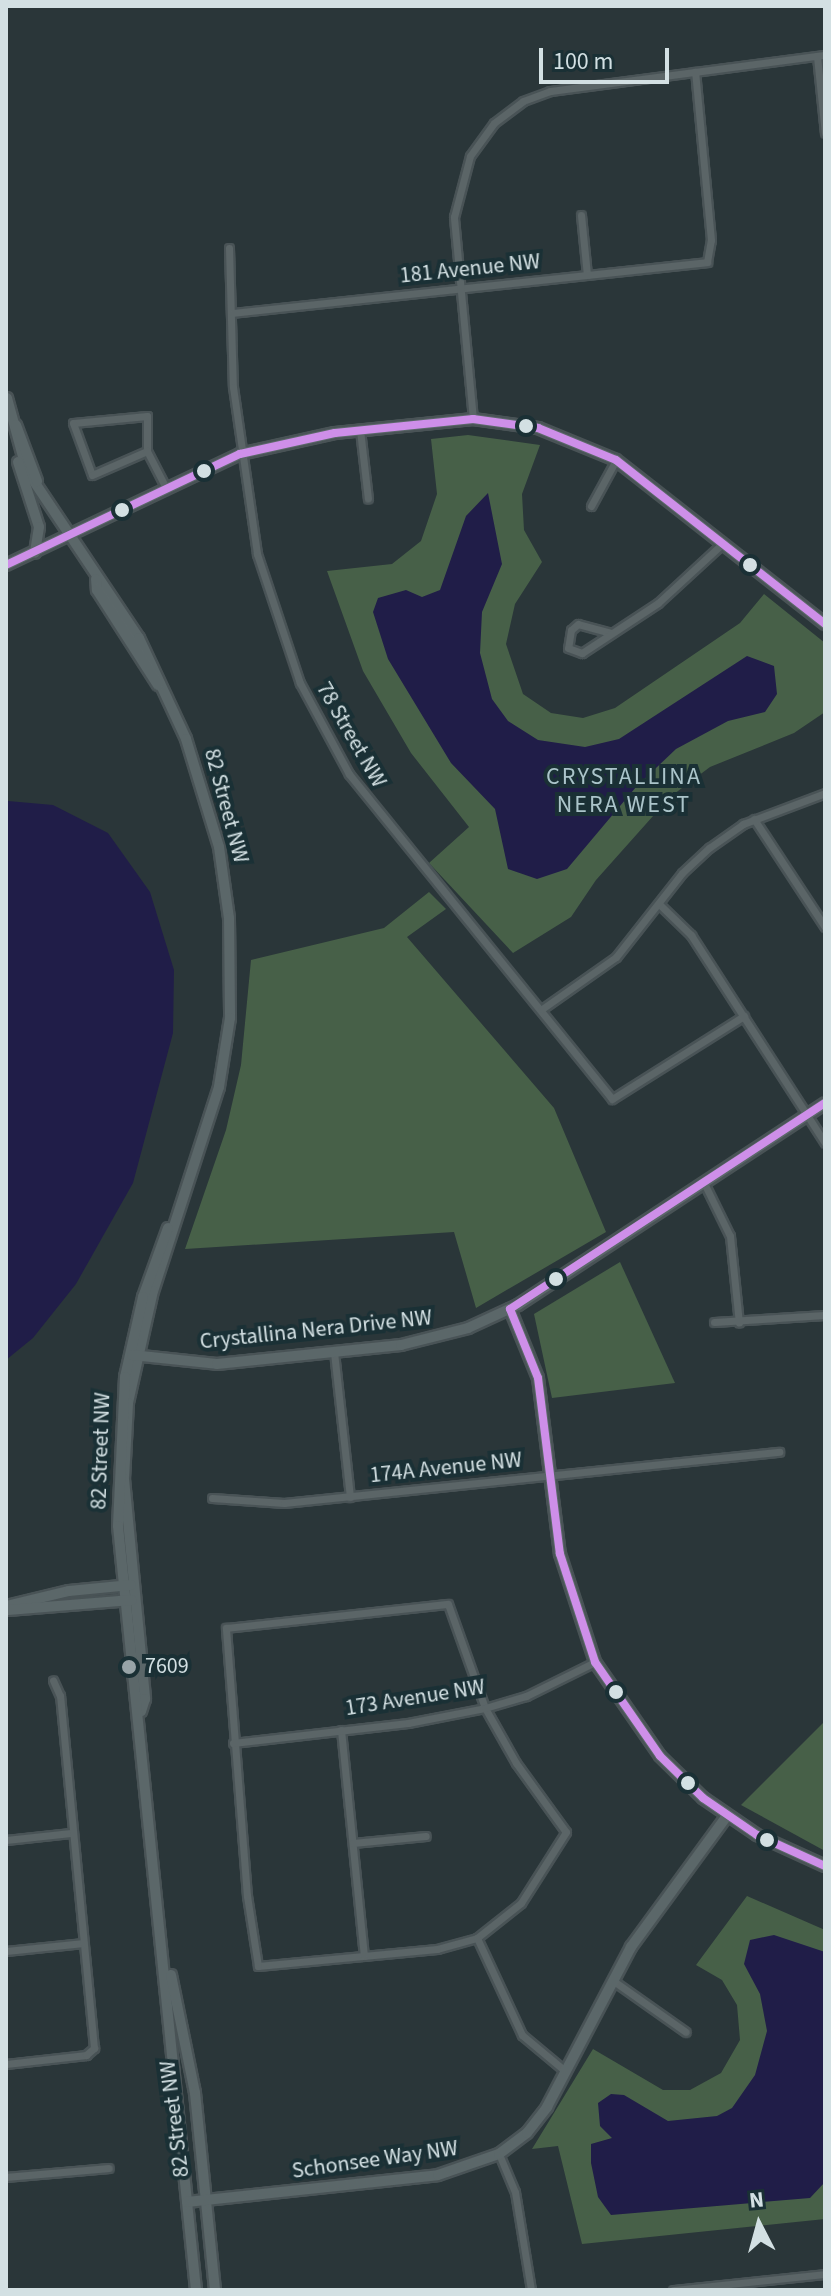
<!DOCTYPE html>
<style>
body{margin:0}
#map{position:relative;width:831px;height:2296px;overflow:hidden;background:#2a3639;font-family:"Source Sans 3",sans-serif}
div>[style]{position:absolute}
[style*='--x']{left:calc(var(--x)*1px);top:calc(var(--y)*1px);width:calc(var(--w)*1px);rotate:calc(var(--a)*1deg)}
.green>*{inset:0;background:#476048}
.water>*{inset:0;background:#201d48}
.roads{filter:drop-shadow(2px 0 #495356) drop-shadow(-2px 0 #495356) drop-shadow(0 2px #495356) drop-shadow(0 -2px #495356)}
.street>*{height:7px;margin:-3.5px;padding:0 3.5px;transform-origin:3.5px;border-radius:3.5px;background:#5b6567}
.secondary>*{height:10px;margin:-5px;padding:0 5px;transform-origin:5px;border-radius:5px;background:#5b6769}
.bus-1>*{height:8px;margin:-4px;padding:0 4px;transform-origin:4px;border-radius:4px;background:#ce8fe9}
.dots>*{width:22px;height:22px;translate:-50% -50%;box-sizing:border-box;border:4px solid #1a3035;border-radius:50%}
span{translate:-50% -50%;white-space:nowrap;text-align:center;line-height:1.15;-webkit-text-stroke:8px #1a3035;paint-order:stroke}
.street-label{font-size:22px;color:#d3e0e3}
.poi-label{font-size:22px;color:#d3e0e3}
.left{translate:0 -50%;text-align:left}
.neighbourhood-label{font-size:24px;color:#abc4ca;letter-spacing:2px}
.frame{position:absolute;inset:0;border:8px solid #d3e0e3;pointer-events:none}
.north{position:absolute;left:719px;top:2184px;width:80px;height:80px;-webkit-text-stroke:6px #1a3035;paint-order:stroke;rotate:354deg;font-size:22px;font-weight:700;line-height:32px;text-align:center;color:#d3e0e3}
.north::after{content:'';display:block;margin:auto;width:28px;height:36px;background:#d3e0e3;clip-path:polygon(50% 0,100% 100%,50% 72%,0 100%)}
.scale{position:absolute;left:539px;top:48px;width:130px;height:36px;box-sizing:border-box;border:4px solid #d3e0e3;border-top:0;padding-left:10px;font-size:24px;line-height:28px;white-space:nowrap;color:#d3e0e3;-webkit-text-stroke:6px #1a3035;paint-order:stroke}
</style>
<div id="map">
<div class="green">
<div style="clip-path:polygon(468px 435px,540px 445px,522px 494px,524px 530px,542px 562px,515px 604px,506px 644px,523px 694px,551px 713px,583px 718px,615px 708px,740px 623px,764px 594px,825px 643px,825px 712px,794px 733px,710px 767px,670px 797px,596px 880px,571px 917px,513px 953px,429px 863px,469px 827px,411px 753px,363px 671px,327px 571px,392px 564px,421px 541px,437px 494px,431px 439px)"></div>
<div style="clip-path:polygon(429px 892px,446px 909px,407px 937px,554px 1108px,606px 1232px,476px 1308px,454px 1232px,185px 1249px,226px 1130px,241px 1065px,251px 960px,384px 928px)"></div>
<div style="clip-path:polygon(620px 1262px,675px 1383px,552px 1398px,534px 1314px)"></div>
<div style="clip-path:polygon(825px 1721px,825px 1851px,741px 1805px)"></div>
<div style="clip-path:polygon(747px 1896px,825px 1930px,825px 2219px,582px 2244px,558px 2146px,532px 2149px,593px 2049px,663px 2090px,690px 2090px,721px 2073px,740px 2040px,737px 2005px,722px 1980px,696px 1965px)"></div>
</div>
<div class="water">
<div style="clip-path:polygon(488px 493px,502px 564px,482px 612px,480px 653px,492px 699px,508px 721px,538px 740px,585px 747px,619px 739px,747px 656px,774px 666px,777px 694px,765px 712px,728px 721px,676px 749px,636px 787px,567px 869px,537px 879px,508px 869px,495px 809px,451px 763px,388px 659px,373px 612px,378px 598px,406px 590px,422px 597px,440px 590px,466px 516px)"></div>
<div style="clip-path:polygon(8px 801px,53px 805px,108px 833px,150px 892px,174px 970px,173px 1033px,133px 1183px,76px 1284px,33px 1338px,6px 1360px)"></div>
<div style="clip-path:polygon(774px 1935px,825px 1952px,825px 2182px,810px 2198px,611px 2215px,598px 2197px,591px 2163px,591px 2144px,612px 2138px,600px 2126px,598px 2103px,611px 2094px,624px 2095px,668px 2121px,717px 2116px,732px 2108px,755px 2075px,767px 2031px,760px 1994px,744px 1964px,750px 1940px)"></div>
</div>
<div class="roads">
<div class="street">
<div style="--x:817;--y:56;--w:77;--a:84.1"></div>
<div style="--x:581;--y:215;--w:60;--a:84.3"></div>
<div style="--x:229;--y:248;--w:139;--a:88.4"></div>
<div style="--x:233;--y:387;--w:169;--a:81.8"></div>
<div style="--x:257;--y:554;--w:136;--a:71.6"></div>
<div style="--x:300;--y:683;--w:103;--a:61.7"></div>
<div style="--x:349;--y:774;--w:418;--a:51"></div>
<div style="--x:612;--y:1099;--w:156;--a:-32.2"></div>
<div style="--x:232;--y:313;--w:478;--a:-6.1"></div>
<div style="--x:707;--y:262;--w:22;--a:-80"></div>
<div style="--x:711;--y:240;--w:169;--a:-95.4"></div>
<div style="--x:473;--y:419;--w:203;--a:-95.4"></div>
<div style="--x:454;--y:217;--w:63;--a:-75.3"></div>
<div style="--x:470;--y:156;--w:41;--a:-54"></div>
<div style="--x:494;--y:123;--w:36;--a:-37"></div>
<div style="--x:523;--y:101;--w:29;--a:-20"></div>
<div style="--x:550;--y:91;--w:277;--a:-7.5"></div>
<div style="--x:360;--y:430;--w:69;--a:83.4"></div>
<div style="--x:147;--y:451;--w:35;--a:-90"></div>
<div style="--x:147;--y:416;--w:74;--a:174.6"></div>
<div style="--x:73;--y:423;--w:55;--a:69.9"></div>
<div style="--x:92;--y:475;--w:60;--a:-23.6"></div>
<div style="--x:147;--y:451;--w:42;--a:62.8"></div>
<div style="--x:591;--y:506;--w:52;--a:-61.5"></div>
<div style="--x:611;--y:633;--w:34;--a:-165"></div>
<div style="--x:578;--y:624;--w:9;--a:139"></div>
<div style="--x:571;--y:630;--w:18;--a:99"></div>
<div style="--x:568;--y:648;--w:15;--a:20"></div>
<div style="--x:582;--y:653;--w:91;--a:-33.3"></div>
<div style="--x:658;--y:603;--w:88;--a:-42.7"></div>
<div style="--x:754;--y:819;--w:129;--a:56.7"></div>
<div style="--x:659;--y:904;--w:45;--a:44.1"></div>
<div style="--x:691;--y:935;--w:247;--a:57.2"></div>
<div style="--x:542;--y:1009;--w:90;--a:-35.1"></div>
<div style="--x:616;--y:957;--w:107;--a:-51.8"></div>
<div style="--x:682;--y:873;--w:37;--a:-43"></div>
<div style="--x:709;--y:848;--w:42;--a:-35.2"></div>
<div style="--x:743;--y:824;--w:88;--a:-20.7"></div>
<div style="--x:704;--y:1183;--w:59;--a:63.9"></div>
<div style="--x:730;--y:1236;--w:87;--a:84.1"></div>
<div style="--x:714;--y:1322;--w:111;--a:-3.6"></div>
<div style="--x:334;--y:1352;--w:146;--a:83.7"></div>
<div style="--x:212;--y:1498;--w:72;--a:4"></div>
<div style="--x:284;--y:1503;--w:498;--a:-5.9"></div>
<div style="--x:448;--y:1604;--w:110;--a:70.4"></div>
<div style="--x:485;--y:1708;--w:63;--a:60.6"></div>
<div style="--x:516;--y:1763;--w:85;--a:54.1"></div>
<div style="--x:566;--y:1832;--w:84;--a:122.4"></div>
<div style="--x:521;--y:1903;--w:56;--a:141.5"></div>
<div style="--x:477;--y:1938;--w:41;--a:164.6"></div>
<div style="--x:437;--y:1949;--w:180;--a:174.6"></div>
<div style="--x:258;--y:1966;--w:71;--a:-98.9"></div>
<div style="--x:247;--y:1896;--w:269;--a:-94.5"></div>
<div style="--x:226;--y:1628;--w:223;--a:-6.2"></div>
<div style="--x:341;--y:1730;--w:227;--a:84.2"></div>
<div style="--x:233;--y:1743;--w:176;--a:-6.5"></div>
<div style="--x:408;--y:1723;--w:78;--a:-11"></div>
<div style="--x:485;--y:1708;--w:43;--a:-16.3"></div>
<div style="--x:526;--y:1696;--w:77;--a:-26.2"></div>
<div style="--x:6;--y:1840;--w:65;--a:-6.1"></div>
<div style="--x:353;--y:1843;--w:73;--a:-5.5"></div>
<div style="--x:477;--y:1938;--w:107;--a:65.1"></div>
<div style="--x:522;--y:2035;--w:55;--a:39.8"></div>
<div style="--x:6;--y:1951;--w:78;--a:-5.9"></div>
<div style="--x:612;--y:1980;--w:90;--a:35.1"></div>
<div style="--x:6;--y:2064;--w:81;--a:-6.4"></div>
<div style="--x:86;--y:2055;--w:11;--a:-41"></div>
<div style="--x:94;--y:2048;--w:354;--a:-95.5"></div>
<div style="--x:60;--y:1696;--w:17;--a:-114"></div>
<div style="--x:499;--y:2154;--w:41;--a:67.2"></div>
<div style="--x:515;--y:2192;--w:99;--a:80.7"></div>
<div style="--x:6;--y:2177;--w:103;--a:-5"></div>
<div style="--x:673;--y:2290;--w:153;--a:-6"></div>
</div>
<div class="secondary">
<div style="--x:7;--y:398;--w:76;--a:74.7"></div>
<div style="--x:27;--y:471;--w:201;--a:56.2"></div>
<div style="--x:139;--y:638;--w:111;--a:65"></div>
<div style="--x:186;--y:739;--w:113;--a:73"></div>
<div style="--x:219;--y:847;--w:72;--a:82"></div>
<div style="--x:229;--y:918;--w:100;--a:89.4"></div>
<div style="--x:230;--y:1018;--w:70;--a:99.1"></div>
<div style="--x:219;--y:1087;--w:214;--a:107.9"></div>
<div style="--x:153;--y:1291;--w:115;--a:102.6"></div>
<div style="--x:128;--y:1403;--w:76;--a:93"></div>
<div style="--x:124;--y:1479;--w:221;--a:84.5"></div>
<div style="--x:145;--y:1699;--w:13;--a:108"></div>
<div style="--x:16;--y:425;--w:60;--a:69.4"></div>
<div style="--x:18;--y:462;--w:68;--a:72.1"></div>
<div style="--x:39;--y:527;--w:26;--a:99"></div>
<div style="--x:6;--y:565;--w:259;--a:-25.4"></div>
<div style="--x:240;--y:454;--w:97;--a:-12.5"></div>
<div style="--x:335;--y:433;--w:139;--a:-5.8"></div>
<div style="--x:473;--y:419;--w:66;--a:7.9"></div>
<div style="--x:538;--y:428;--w:84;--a:22.3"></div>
<div style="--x:616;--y:460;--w:266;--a:38.1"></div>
<div style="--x:96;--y:579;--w:11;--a:85"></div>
<div style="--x:97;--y:590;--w:113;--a:57.3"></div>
<div style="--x:168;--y:1228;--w:73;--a:109.9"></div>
<div style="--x:143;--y:1297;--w:82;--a:102.7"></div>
<div style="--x:125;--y:1377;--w:149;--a:92.7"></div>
<div style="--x:118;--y:1526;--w:768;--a:84.17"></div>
<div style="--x:510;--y:1309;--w:74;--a:67.9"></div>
<div style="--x:538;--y:1378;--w:177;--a:82.9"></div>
<div style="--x:560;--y:1554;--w:114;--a:72"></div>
<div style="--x:595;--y:1662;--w:114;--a:55.3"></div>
<div style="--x:660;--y:1756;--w:60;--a:44.3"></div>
<div style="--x:703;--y:1798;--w:65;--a:34.4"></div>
<div style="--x:757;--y:1835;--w:75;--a:24.5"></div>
<div style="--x:132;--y:1355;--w:85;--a:6"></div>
<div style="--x:217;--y:1364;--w:185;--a:-5.9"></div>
<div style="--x:401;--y:1345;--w:69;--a:-14.2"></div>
<div style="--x:468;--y:1328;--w:55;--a:-24.7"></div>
<div style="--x:518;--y:1305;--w:367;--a:-33.3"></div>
<div style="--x:6;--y:1606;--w:65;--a:-13.4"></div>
<div style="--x:69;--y:1591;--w:62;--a:-5.5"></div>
<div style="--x:8;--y:1610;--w:124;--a:-4.6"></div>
<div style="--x:171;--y:1975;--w:120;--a:78.5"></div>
<div style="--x:195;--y:2093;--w:198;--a:84.2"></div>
<div style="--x:187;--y:2202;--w:252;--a:-6.1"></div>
<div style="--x:438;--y:2175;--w:65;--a:-19"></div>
<div style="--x:499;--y:2154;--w:35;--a:-37"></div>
<div style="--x:527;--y:2133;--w:33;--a:-52"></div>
<div style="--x:547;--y:2107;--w:181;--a:-62.3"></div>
<div style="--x:631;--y:1947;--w:162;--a:-53.8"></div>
</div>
</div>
<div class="bus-1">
<div style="--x:6;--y:565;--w:259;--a:-25.4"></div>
<div style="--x:240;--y:454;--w:97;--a:-12.5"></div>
<div style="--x:335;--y:433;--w:139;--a:-5.8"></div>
<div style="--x:473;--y:419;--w:66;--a:7.9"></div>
<div style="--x:538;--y:428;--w:84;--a:22.3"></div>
<div style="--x:616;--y:460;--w:266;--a:38.1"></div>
<div style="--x:510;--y:1309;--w:74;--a:67.9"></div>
<div style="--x:538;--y:1378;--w:177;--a:82.9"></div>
<div style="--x:560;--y:1554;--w:114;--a:72"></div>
<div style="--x:595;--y:1662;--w:114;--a:55.3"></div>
<div style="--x:660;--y:1756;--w:60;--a:44.3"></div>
<div style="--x:703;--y:1798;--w:65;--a:34.4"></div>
<div style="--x:757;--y:1835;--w:75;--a:24.5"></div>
<div style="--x:510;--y:1309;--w:376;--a:-33.2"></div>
</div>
<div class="dots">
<div style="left:526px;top:426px;background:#d3e0e3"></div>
<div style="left:204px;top:471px;background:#d3e0e3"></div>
<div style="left:122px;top:510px;background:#d3e0e3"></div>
<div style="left:750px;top:565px;background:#d3e0e3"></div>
<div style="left:556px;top:1279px;background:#d3e0e3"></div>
<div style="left:129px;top:1667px;background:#98a4a8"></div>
<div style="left:616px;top:1692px;background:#d3e0e3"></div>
<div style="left:688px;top:1783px;background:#d3e0e3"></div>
<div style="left:767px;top:1840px;background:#d3e0e3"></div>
</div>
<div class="street-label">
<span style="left:470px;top:269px;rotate:-6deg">181 Avenue NW</span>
<span style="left:351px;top:735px;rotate:60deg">78 Street NW</span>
<span style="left:226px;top:806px;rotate:75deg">82 Street NW</span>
<span style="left:316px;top:1330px;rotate:-6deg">Crystallina Nera Drive NW</span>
<span style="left:101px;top:1451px;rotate:-88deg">82 Street NW</span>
<span style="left:446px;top:1468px;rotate:-6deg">174A Avenue NW</span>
<span style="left:415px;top:1698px;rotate:-9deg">173 Avenue NW</span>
<span style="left:175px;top:2119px;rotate:-97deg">82 Street NW</span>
<span style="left:375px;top:2160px;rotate:-8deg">Schonsee Way NW</span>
</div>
<div class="poi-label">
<span class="left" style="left:145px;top:1667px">7609</span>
</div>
<div class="neighbourhood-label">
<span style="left:624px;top:791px">CRYSTALLINA<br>NERA WEST</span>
</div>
<div class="frame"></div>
<div class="north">N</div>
<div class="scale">100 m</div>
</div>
